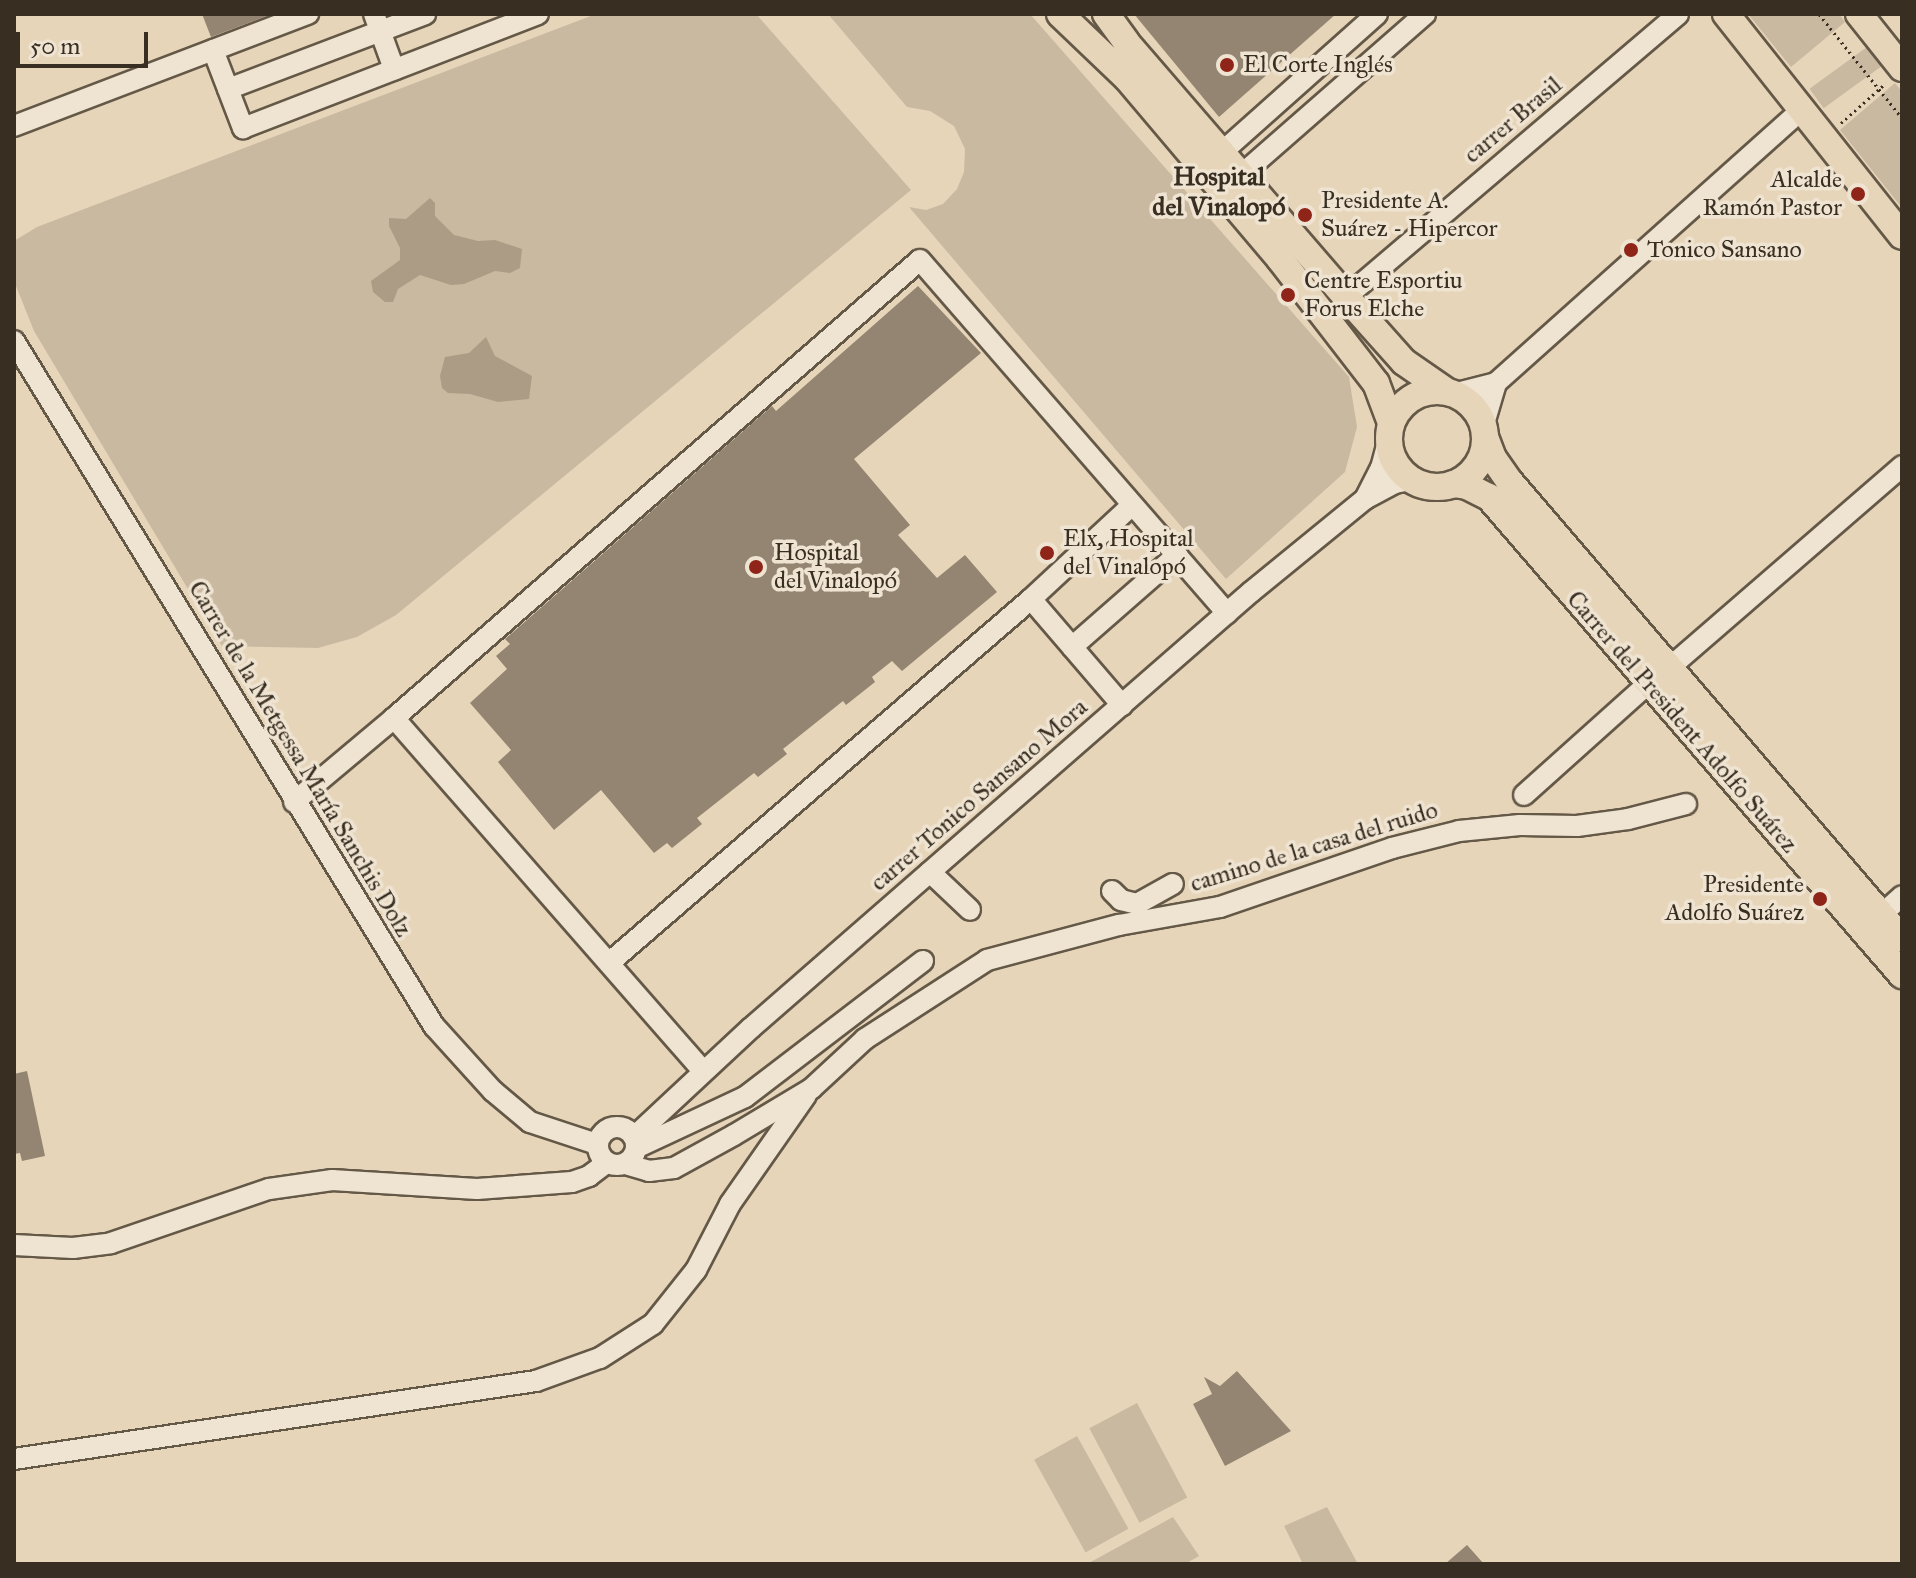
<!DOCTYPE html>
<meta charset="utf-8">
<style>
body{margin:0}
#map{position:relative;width:1916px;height:1578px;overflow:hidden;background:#e7d5ba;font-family:"IM FELL Great Primer",serif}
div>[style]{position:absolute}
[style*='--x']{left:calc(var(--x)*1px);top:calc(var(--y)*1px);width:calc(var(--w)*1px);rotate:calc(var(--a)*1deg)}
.green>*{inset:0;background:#c9b9a0;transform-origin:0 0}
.water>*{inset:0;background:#ac9c86}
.building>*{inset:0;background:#938571}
.path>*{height:3px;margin-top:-1.5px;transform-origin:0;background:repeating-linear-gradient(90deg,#382e21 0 2px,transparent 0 6px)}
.roads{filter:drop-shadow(2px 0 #645847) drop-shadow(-2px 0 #645847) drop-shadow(0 2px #645847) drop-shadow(0 -2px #645847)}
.minor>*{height:20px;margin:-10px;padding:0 10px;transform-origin:10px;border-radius:10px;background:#efe4d2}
.minor>.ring{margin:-10px;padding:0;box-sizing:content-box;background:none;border:20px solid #efe4d2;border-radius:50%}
.major>*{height:26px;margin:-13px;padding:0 13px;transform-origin:13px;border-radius:13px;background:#e7d5ba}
.major>.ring{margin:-13px;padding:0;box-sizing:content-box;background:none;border:26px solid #e7d5ba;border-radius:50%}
.dots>*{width:22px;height:22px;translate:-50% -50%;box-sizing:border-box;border:4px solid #efe4d2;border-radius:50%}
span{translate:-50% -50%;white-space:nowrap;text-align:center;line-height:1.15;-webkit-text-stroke:7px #efe4d2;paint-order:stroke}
.poi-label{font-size:24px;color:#382e21}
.left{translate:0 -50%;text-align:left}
.right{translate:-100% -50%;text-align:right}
.street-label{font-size:24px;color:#382e21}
.neighbourhood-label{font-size:26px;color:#382e21;font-weight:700}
.frame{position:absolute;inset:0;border:16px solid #382e21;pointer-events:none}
.scale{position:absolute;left:16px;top:32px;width:132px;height:36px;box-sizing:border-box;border:4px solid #382e21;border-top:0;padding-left:10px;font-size:24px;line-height:28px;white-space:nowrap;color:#382e21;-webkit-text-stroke:6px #efe4d2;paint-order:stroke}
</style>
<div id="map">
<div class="green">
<div style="clip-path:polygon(596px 14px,756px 14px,911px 190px,396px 615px,357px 637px,318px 648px,222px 646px,34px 331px,14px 281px,14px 241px,37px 227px)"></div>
<div style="clip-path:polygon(828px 14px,1030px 14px,1349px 377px,1357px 427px,1345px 472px,1226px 579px,909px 207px,926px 210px,943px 204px,957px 189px,964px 172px,965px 149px,954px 126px,930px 111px,907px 107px)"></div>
<div style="clip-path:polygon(1748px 14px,1839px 14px,1845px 22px,1791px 67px)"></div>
<div style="left:1867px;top:47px;width:24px;height:71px;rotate:54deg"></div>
<div style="clip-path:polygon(1895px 83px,1902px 92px,1902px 208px,1840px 130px)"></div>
<div style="left:1137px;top:1403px;width:107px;height:54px;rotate:62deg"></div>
<div style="left:1077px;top:1436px;width:106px;height:49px;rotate:61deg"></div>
<div style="clip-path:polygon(1327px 1507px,1358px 1564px,1303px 1564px,1284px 1526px)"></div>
<div style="clip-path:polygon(1173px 1517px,1199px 1556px,1185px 1564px,1087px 1564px)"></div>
</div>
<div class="water">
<div style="clip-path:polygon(430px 198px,435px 203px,435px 216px,454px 235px,478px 241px,495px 240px,522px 249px,520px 268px,510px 273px,495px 271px,464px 284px,451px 285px,420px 275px,398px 289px,393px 302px,385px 302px,373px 292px,371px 281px,400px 260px,400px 248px,389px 226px,389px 218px,406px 219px)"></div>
<div style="clip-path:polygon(486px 337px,495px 356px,532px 376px,529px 399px,498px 402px,470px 394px,448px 393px,442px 388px,440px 376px,445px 357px,469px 353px)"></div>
</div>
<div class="building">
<div style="clip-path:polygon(202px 14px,268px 14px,269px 15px,211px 37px)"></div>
<div style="clip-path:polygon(1134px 14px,1336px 14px,1219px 117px)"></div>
<div style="clip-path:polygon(918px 286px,981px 353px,854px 459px,910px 525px,898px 535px,937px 578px,965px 555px,997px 592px,902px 671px,892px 661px,872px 677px,875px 682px,846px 705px,843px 701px,783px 749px,787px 754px,758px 777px,754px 773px,697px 818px,702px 824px,672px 848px,667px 843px,654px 853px,601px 790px,554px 830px,498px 762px,511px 750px,470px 703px,507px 669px,496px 656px,510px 644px,505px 639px,772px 406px,776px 411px)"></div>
<div style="clip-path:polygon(27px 1071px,45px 1156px,22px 1161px,20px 1153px,14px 1154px,14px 1074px)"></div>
<div style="clip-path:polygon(1237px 1371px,1291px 1431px,1225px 1466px,1193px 1404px,1212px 1394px,1204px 1377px,1220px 1386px)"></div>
<div style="clip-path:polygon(1467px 1545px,1484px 1564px,1445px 1564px)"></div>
</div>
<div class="path">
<div style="--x:1819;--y:14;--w:133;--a:51.4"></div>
<div style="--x:1841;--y:123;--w:60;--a:-41.6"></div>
</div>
<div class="roads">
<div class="minor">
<div style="--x:374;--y:14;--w:59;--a:70"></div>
<div style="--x:213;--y:50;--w:84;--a:69"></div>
<div style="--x:243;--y:128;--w:316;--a:-21.1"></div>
<div style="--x:228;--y:89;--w:211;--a:-20.8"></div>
<div style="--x:14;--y:126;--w:315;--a:-20.9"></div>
<div style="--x:1221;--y:153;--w:209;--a:-41.7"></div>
<div style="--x:1240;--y:176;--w:246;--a:-41.2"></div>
<div style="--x:1346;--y:297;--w:436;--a:-40.4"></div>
<div style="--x:14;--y:341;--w:804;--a:58.49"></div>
<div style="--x:434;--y:1026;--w:88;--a:47.8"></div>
<div style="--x:493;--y:1091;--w:48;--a:40"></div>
<div style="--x:530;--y:1122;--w:71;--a:18.2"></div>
<div style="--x:1453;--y:394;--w:44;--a:-14.3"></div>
<div style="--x:1496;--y:383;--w:408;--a:-41.8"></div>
<div style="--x:1483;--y:427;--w:46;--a:-73.5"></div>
<div style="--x:1365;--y:499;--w:35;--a:-63"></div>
<div style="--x:1381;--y:468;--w:31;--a:-75"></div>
<div style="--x:1031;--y:599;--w:140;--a:49.4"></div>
<div style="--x:1072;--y:647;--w:140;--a:-41.2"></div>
<div style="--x:1668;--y:669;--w:310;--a:-40.9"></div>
<div style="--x:394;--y:718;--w:697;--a:-41.05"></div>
<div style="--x:920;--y:260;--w:468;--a:49"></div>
<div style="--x:1524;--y:795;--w:168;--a:-41.9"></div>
<div style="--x:294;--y:802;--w:131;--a:-40"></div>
<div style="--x:394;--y:718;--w:469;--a:48.8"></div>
<div style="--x:930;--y:872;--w:55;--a:43.5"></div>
<div style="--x:1112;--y:891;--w:13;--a:45"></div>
<div style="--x:1121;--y:900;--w:16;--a:14"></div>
<div style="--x:1137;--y:904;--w:41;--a:-29.1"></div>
<div style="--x:1881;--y:915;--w:28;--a:-42"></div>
<div style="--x:609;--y:963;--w:557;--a:-40.78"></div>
<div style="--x:1031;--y:599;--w:138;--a:-42.9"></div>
<div class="ring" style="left:598px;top:1127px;width:18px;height:18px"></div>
<div style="--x:634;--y:1137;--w:160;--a:-43"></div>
<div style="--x:751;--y:1028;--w:663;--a:-41.09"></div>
<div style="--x:1251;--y:592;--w:147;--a:-39.2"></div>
<div style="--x:1365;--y:499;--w:34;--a:-28"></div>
<div style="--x:1395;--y:483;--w:16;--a:-11"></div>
<div style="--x:636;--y:1148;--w:120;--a:-25.1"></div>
<div style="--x:745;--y:1097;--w:224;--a:-37.4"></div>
<div style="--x:625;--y:1164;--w:25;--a:16"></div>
<div style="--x:649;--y:1171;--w:25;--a:-7"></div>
<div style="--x:674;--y:1168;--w:68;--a:-28.8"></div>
<div style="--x:734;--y:1135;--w:90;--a:-30.9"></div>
<div style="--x:811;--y:1089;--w:74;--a:-42.8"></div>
<div style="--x:865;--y:1039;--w:145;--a:-32.9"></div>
<div style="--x:987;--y:960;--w:137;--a:-14.9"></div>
<div style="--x:1119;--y:925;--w:103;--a:-10.1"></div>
<div style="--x:1220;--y:907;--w:182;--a:-18.9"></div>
<div style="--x:1392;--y:848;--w:69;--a:-14.2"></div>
<div style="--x:1459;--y:831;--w:61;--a:-5.6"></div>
<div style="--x:1520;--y:825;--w:57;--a:1"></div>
<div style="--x:1577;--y:826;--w:51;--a:-7.8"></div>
<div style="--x:1628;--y:819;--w:60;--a:-14.5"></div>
<div style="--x:14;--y:1245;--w:59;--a:2.9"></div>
<div style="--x:73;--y:1248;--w:38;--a:-7"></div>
<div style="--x:111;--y:1243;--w:167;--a:-18.9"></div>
<div style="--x:269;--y:1189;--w:64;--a:-8.1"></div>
<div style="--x:332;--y:1180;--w:145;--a:3.6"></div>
<div style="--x:477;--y:1189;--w:95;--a:-4.2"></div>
<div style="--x:572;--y:1182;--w:18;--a:-19"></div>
<div style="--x:589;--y:1176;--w:21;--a:-37"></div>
<div style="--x:14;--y:1459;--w:528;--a:-8.5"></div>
<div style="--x:536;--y:1381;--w:68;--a:-19.8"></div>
<div style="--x:600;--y:1358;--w:63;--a:-32.7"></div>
<div style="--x:653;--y:1324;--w:69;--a:-51.5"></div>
<div style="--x:696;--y:1270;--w:74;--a:-62.7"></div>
<div style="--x:730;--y:1204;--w:133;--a:-55.1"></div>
</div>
<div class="major">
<div style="--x:1060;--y:14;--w:93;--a:43.7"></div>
<div style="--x:1127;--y:78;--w:237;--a:49.8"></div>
<div style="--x:1280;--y:259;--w:157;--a:52.3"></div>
<div style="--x:1376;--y:383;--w:43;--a:69.4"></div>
<div style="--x:1106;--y:14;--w:34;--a:54"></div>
<div style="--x:1126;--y:42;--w:337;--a:49.2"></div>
<div style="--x:1346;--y:297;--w:87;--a:48.3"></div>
<div style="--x:1404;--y:362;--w:51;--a:34.6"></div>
<div style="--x:1726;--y:14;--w:283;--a:51.6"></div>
<div style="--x:1859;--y:14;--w:69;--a:51.5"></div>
<div class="ring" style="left:1389px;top:391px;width:70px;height:70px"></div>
<div style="--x:1485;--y:437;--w:22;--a:69"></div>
<div style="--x:1493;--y:458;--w:29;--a:55"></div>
<div style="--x:1510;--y:482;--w:602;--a:49.38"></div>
<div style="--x:1453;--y:484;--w:14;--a:8"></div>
<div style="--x:1467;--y:486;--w:25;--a:27"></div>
<div style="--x:1489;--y:497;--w:632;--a:49.17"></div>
</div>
</div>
<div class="dots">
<div style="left:1227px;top:65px;background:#8f2418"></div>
<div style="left:1858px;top:194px;background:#8f2418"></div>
<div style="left:1305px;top:215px;background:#8f2418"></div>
<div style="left:1631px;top:250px;background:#8f2418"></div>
<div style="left:1288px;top:295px;background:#8f2418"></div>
<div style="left:1047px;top:553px;background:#8f2418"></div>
<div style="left:756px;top:567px;background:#8f2418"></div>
<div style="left:1820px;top:899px;background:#8f2418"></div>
</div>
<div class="poi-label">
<span class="left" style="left:1243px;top:65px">El Corte Inglés</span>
<span class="right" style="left:1842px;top:194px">Alcalde<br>Ramón Pastor</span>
<span class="left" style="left:1321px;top:215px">Presidente A.<br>Suárez - Hipercor</span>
<span class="left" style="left:1647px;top:250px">Tonico Sansano</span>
<span class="left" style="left:1304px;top:295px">Centre Esportiu<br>Forus Elche</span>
<span class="left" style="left:1063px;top:553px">Elx, Hospital<br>del Vinalopó</span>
<span class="left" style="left:774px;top:567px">Hospital<br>del Vinalopó</span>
<span class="right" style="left:1804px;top:899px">Presidente<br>Adolfo Suárez</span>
</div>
<div class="street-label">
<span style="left:1513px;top:120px;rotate:-40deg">carrer Brasil</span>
<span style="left:1682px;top:722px;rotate:49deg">Carrer del President Adolfo Suárez</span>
<span style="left:300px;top:759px;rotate:59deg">Carrer de la Metgessa María Sanchis Dolz</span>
<span style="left:979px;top:795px;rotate:-41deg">carrer Tonico Sansano Mora</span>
<span style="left:1314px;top:847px;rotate:-17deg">camino de la casa del ruido</span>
</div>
<div class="neighbourhood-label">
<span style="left:1219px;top:192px">Hospital<br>del Vinalopó</span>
</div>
<div class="frame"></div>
<div class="scale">50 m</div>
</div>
